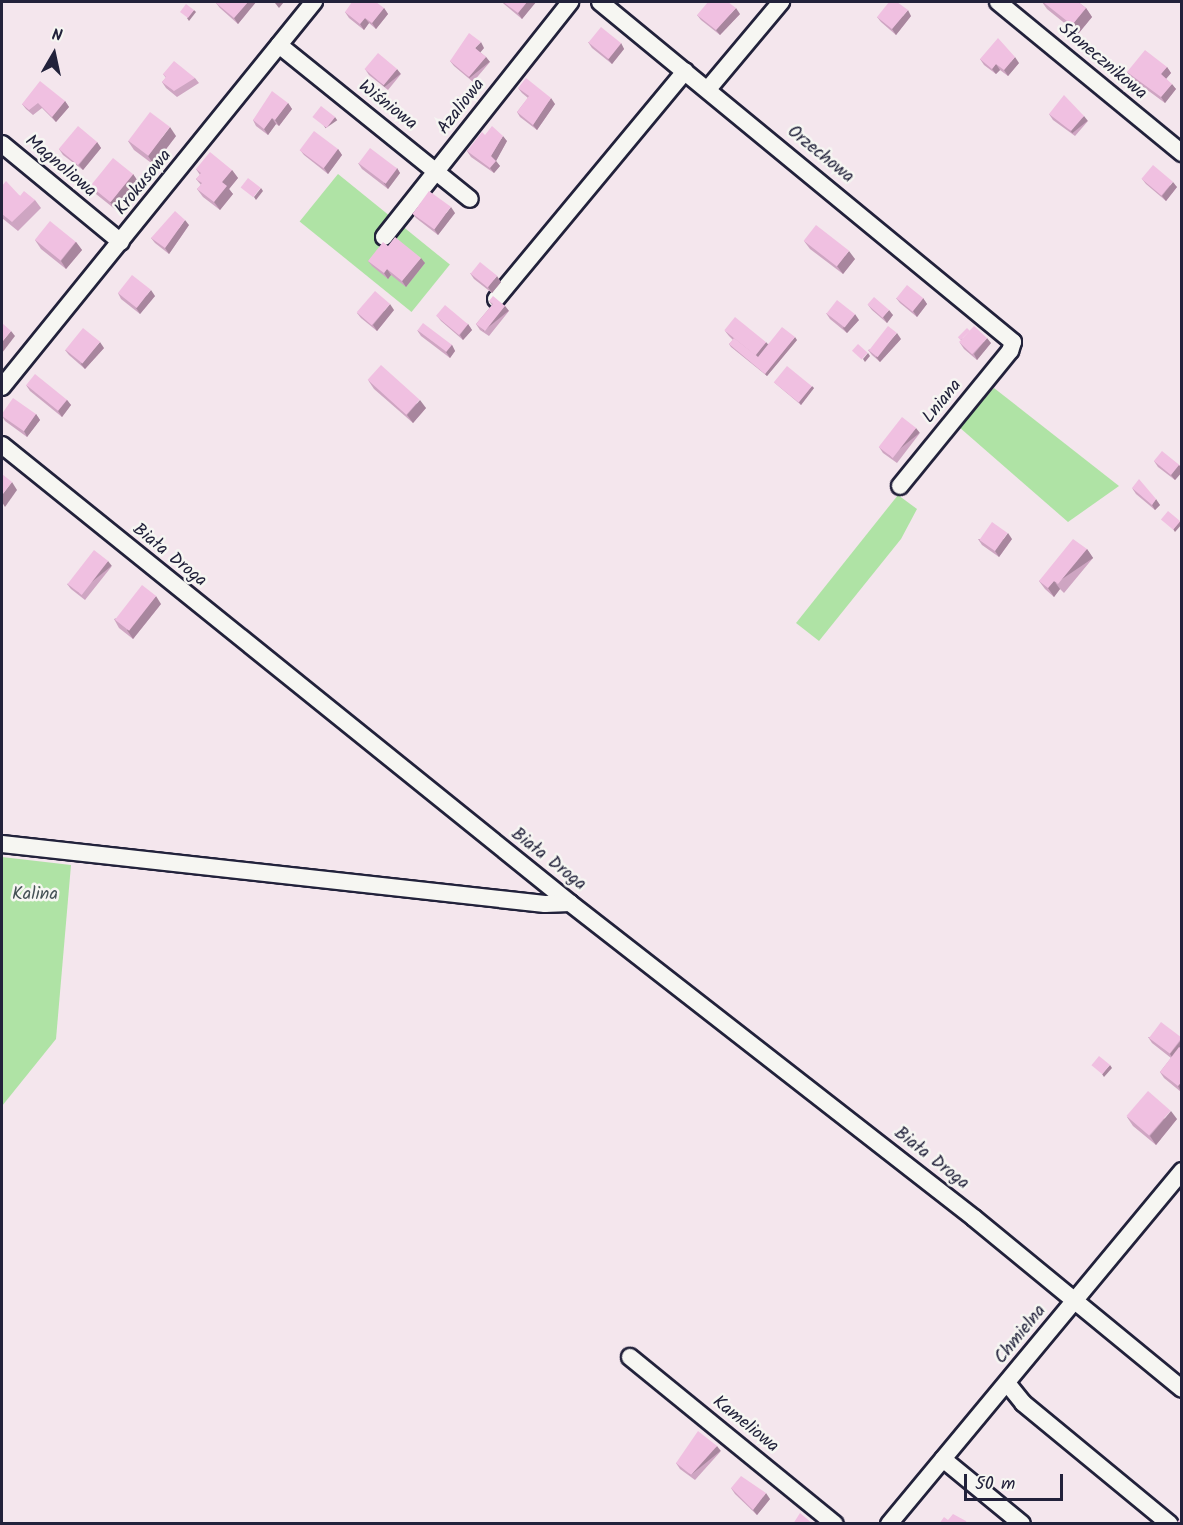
<!DOCTYPE html>
<meta charset="utf-8">
<style>
body{margin:0}
#map{position:relative;width:1183px;height:1525px;overflow:hidden;background:#f4e6ed;font-family:Kalam,sans-serif}
div>[style]{position:absolute}
[style*='--x']{left:calc(var(--x)*1px);top:calc(var(--y)*1px);width:calc(var(--w)*1px);rotate:calc(var(--a)*1deg)}
.green>*{inset:0;background:#afe3a5;transform-origin:0 0}
.roads{filter:drop-shadow(2px 0 #22223b) drop-shadow(-2px 0 #22223b) drop-shadow(0 2px #22223b) drop-shadow(0 -2px #22223b)}
.minor>*{height:16px;margin:-8px;padding:0 8px;transform-origin:8px;border-radius:8px;background:#f6f6f2}
.wall>*{inset:0;background:#cea5c2}
.shaded-wall>*{inset:0;background:#a8869e;transform-origin:0 0}
.building>*{inset:0;background:#f0c0e1;transform-origin:0 0}
span{translate:-50% -50%;white-space:nowrap;text-align:center;line-height:1.15;-webkit-text-stroke:5px #f6f6f2;paint-order:stroke}
.street-label{font-size:18px;color:#22223b}
.park-label{font-size:18px;color:#455256}
.frame{position:absolute;inset:0;border:3px solid #22223b;pointer-events:none}
.north{position:absolute;left:24px;top:24px;width:60px;height:60px;-webkit-text-stroke:4px #f6f6f2;paint-order:stroke;rotate:9deg;font-size:16px;font-weight:700;line-height:24px;text-align:center;color:#22223b}
.north::after{content:'';display:block;margin:auto;width:21px;height:27px;background:#22223b;clip-path:polygon(50% 0,100% 100%,50% 72%,0 100%)}
.scale{position:absolute;left:964px;top:1474px;width:99px;height:27px;box-sizing:border-box;border:3px solid #22223b;border-top:0;padding-left:8px;font-size:18px;line-height:21px;white-space:nowrap;color:#22223b;-webkit-text-stroke:4px #f6f6f2;paint-order:stroke}
</style>
<div id="map">
<div class="green">
<div style="left:338px;top:174px;width:144px;height:61px;rotate:39deg"></div>
<div style="clip-path:polygon(994px 388px,1119px 486px,1068px 522px,959px 427px)"></div>
<div style="clip-path:polygon(898px 495px,917px 509px,901px 539px,819px 641px,796px 623px)"></div>
<div style="clip-path:polygon(2px 857px,71px 865px,56px 1039px,2px 1106px)"></div>
</div>
<div class="roads">
<div class="minor">
<div style="--x:600;--y:2;--w:535;--a:39.46"></div>
<div style="--x:1013;--y:342;--w:9;--a:108"></div>
<div style="--x:1010;--y:351;--w:174;--a:129.2"></div>
<div style="--x:998;--y:2;--w:238;--a:39.4"></div>
<div style="--x:279;--y:45;--w:245;--a:38.9"></div>
<div style="--x:708;--y:89;--w:114;--a:-50"></div>
<div style="--x:2;--y:144;--w:154;--a:39.5"></div>
<div style="--x:384;--y:237;--w:300;--a:-51.6"></div>
<div style="--x:496;--y:299;--w:296;--a:-50.3"></div>
<div style="--x:2;--y:387;--w:496;--a:-51"></div>
<div style="--x:2;--y:445;--w:730;--a:38.88"></div>
<div style="--x:570;--y:903;--w:512;--a:37.94"></div>
<div style="--x:974;--y:1218;--w:269;--a:39.4"></div>
<div style="--x:2;--y:844;--w:546;--a:6.31"></div>
<div style="--x:545;--y:904;--w:25;--a:-2"></div>
<div style="--x:630;--y:1357;--w:264;--a:39.2"></div>
<div style="--x:1007;--y:1383;--w:26;--a:51"></div>
<div style="--x:1023;--y:1403;--w:190;--a:39.5"></div>
<div style="--x:943;--y:1459;--w:102;--a:39.4"></div>
<div style="--x:889;--y:1524;--w:459;--a:-50.3"></div>
</div>
</div>
<div class="wall">
<div style="clip-path:polygon(256px 2px,238px 24px,220px 8px,216px 3px)"></div>
<div style="clip-path:polygon(502px 2px,536px 2px,522px 19px,504px 4px)"></div>
<div style="clip-path:polygon(1042px 2px,1078px 2px,1086px 8px,1092px 17px,1078px 34px,1047px 9px)"></div>
<div style="clip-path:polygon(384px 8px,388px 14px,376px 29px,369px 23px,364px 30px,349px 18px,345px 12px)"></div>
<div style="clip-path:polygon(740px 14px,720px 35px,701px 20px,697px 15px)"></div>
<div style="clip-path:polygon(911px 16px,896px 35px,881px 22px,877px 17px)"></div>
<div style="clip-path:polygon(588px 42px,621px 43px,624px 49px,612px 64px,592px 48px)"></div>
<div style="clip-path:polygon(484px 48px,480px 52px,486px 57px,490px 62px,473px 82px,454px 66px,450px 61px)"></div>
<div style="clip-path:polygon(980px 59px,1019px 63px,1008px 76px,1000px 70px,996px 74px,984px 65px)"></div>
<div style="clip-path:polygon(1167px 67px,1171px 73px,1166px 79px,1176px 89px,1165px 103px,1131px 78px,1127px 72px)"></div>
<div style="clip-path:polygon(365px 69px,401px 74px,388px 90px,369px 75px)"></div>
<div style="clip-path:polygon(163px 74px,195px 78px,199px 83px,177px 97px,166px 88px,162px 82px,166px 78px)"></div>
<div style="clip-path:polygon(518px 88px,555px 104px,537px 130px,520px 117px,517px 112px,528px 98px,522px 93px)"></div>
<div style="clip-path:polygon(65px 101px,69px 107px,56px 122px,42px 108px,33px 115px,26px 109px,22px 104px)"></div>
<div style="clip-path:polygon(288px 103px,292px 109px,279px 126px,276px 124px,268px 135px,256px 126px,253px 120px)"></div>
<div style="clip-path:polygon(1049px 114px,1088px 121px,1075px 136px,1053px 120px)"></div>
<div style="clip-path:polygon(485px 135px,507px 141px,496px 161px,500px 166px,494px 173px,471px 157px,467px 151px)"></div>
<div style="clip-path:polygon(176px 136px,154px 165px,134px 150px,128px 141px)"></div>
<div style="clip-path:polygon(97px 142px,101px 148px,83px 170px,63px 155px,59px 149px)"></div>
<div style="clip-path:polygon(338px 149px,342px 155px,328px 174px,304px 155px,300px 150px)"></div>
<div style="clip-path:polygon(358px 163px,397px 168px,400px 173px,388px 189px,362px 169px)"></div>
<div style="clip-path:polygon(196px 169px,232px 170px,238px 178px,229px 189px,233px 194px,220px 210px,203px 197px,197px 189px,201px 185px,196px 179px,200px 175px)"></div>
<div style="clip-path:polygon(133px 174px,139px 183px,116px 210px,96px 194px,90px 186px)"></div>
<div style="clip-path:polygon(1142px 179px,1177px 187px,1166px 201px,1146px 184px)"></div>
<div style="clip-path:polygon(2px 186px,20px 196px,35px 200px,41px 208px,18px 231px,2px 218px)"></div>
<div style="clip-path:polygon(412px 213px,455px 213px,438px 235px,416px 218px)"></div>
<div style="clip-path:polygon(189px 225px,169px 254px,155px 243px,151px 238px)"></div>
<div style="clip-path:polygon(35px 240px,76px 242px,82px 250px,66px 269px,41px 249px)"></div>
<div style="clip-path:polygon(804px 241px,855px 259px,843px 274px,810px 249px)"></div>
<div style="clip-path:polygon(388px 246px,425px 263px,406px 287px,391px 275px,388px 279px,372px 266px,368px 261px)"></div>
<div style="clip-path:polygon(470px 273px,501px 282px,492px 293px,474px 279px)"></div>
<div style="clip-path:polygon(118px 293px,155px 296px,140px 314px,121px 299px)"></div>
<div style="clip-path:polygon(896px 298px,923px 298px,927px 304px,917px 317px,900px 303px)"></div>
<div style="clip-path:polygon(489px 301px,505px 306px,509px 311px,489px 336px,480px 330px,476px 324px,492px 305px)"></div>
<div style="clip-path:polygon(868px 305px,893px 315px,887px 323px,872px 310px)"></div>
<div style="clip-path:polygon(394px 310px,377px 331px,361px 318px,357px 313px)"></div>
<div style="clip-path:polygon(826px 313px,859px 320px,847px 333px,830px 319px)"></div>
<div style="clip-path:polygon(437px 316px,468px 324px,472px 330px,463px 340px,441px 321px)"></div>
<div style="clip-path:polygon(417px 330px,452px 345px,455px 351px,450px 358px,421px 336px)"></div>
<div style="clip-path:polygon(725px 331px,768px 344px,797px 340px,767px 376px,731px 347px,729px 344px,733px 340px,729px 336px)"></div>
<div style="clip-path:polygon(959px 338px,991px 343px,977px 360px,964px 349px,960px 343px,962px 341px)"></div>
<div style="clip-path:polygon(901px 339px,880px 362px,872px 355px,868px 350px)"></div>
<div style="clip-path:polygon(104px 348px,85px 369px,69px 355px,65px 350px)"></div>
<div style="clip-path:polygon(368px 380px,426px 408px,413px 423px,374px 389px)"></div>
<div style="clip-path:polygon(774px 382px,814px 388px,801px 405px,776px 384px)"></div>
<div style="clip-path:polygon(26px 385px,67px 400px,71px 405px,62px 417px,30px 391px)"></div>
<div style="clip-path:polygon(36px 414px,40px 420px,27px 437px,5px 421px,2px 416px)"></div>
<div style="clip-path:polygon(920px 433px,897px 463px,883px 453px,879px 447px)"></div>
<div style="clip-path:polygon(1154px 461px,1179px 465px,1182px 469px,1182px 472px,1175px 480px,1158px 467px)"></div>
<div style="clip-path:polygon(1132px 488px,1160px 505px,1155px 510px,1136px 494px)"></div>
<div style="clip-path:polygon(978px 539px,1012px 539px,999px 557px,982px 545px)"></div>
<div style="clip-path:polygon(1087px 549px,1093px 558px,1064px 593px,1060px 589px,1054px 597px,1045px 589px,1039px 581px)"></div>
<div style="clip-path:polygon(112px 566px,85px 600px,71px 589px,67px 584px)"></div>
<div style="clip-path:polygon(161px 604px,133px 639px,119px 628px,114px 619px)"></div>
<div style="clip-path:polygon(1148px 1037px,1182px 1038px,1181px 1092px,1164px 1078px,1160px 1072px,1171px 1058px,1152px 1043px)"></div>
<div style="clip-path:polygon(1127px 1117px,1177px 1119px,1156px 1145px,1133px 1126px)"></div>
<div style="clip-path:polygon(721px 1451px,695px 1480px,680px 1469px,676px 1463px)"></div>
<div style="clip-path:polygon(731px 1488px,770px 1499px,757px 1515px,735px 1494px)"></div>
</div>
<div class="shaded-wall">
<div style="clip-path:polygon(248px 2px,256px 2px,238px 24px,234px 18px)"></div>
<div style="clip-path:polygon(276px 2px,284px 2px,279px 8px,275px 3px)"></div>
<div style="clip-path:polygon(527px 2px,536px 2px,522px 19px,518px 13px)"></div>
<div style="clip-path:polygon(384px 8px,388px 14px,376px 29px,372px 23px)"></div>
<div style="clip-path:polygon(736px 8px,740px 14px,720px 35px,716px 30px)"></div>
<div style="clip-path:polygon(1086px 8px,1092px 17px,1078px 34px,1072px 25px)"></div>
<div style="clip-path:polygon(194px 10px,196px 12px,189px 21px,187px 18px)"></div>
<div style="clip-path:polygon(908px 10px,911px 16px,896px 35px,892px 29px)"></div>
<div style="clip-path:polygon(365px 18px,369px 23px,364px 30px,360px 24px)"></div>
<div style="clip-path:polygon(481px 42px,484px 48px,479px 54px,475px 48px)"></div>
<div style="clip-path:polygon(621px 43px,624px 49px,612px 64px,608px 59px)"></div>
<div style="left:486px;top:57px;width:6px;height:26px;rotate:51deg"></div>
<div style="clip-path:polygon(1015px 57px,1019px 63px,1008px 76px,1004px 70px)"></div>
<div style="clip-path:polygon(996px 64px,1000px 70px,996px 74px,992px 69px)"></div>
<div style="clip-path:polygon(1167px 67px,1171px 73px,1165px 80px,1161px 74px)"></div>
<div style="left:397px;top:69px;width:6px;height:21px;rotate:51deg"></div>
<div style="clip-path:polygon(1172px 84px,1176px 89px,1165px 103px,1161px 97px)"></div>
<div style="clip-path:polygon(551px 98px,555px 104px,537px 130px,533px 125px)"></div>
<div style="clip-path:polygon(65px 101px,69px 107px,56px 122px,52px 117px)"></div>
<div style="clip-path:polygon(288px 103px,292px 109px,279px 126px,275px 120px)"></div>
<div style="left:1084px;top:116px;width:6px;height:20px;rotate:51deg"></div>
<div style="left:335px;top:117px;width:4px;height:14px;rotate:56deg"></div>
<div style="clip-path:polygon(272px 118px,276px 124px,268px 135px,264px 129px)"></div>
<div style="clip-path:polygon(170px 127px,176px 136px,154px 165px,148px 156px)"></div>
<div style="clip-path:polygon(503px 136px,507px 141px,496px 161px,500px 166px,494px 173px,490px 168px,491px 156px)"></div>
<div style="clip-path:polygon(97px 142px,101px 148px,83px 170px,79px 165px)"></div>
<div style="clip-path:polygon(338px 149px,342px 155px,328px 174px,324px 168px)"></div>
<div style="clip-path:polygon(397px 168px,400px 173px,388px 189px,384px 183px)"></div>
<div style="clip-path:polygon(232px 170px,238px 178px,229px 189px,233px 194px,220px 210px,214px 202px,222px 182px)"></div>
<div style="clip-path:polygon(133px 174px,139px 183px,116px 210px,110px 202px)"></div>
<div style="clip-path:polygon(1173px 182px,1177px 187px,1166px 201px,1162px 196px)"></div>
<div style="clip-path:polygon(261px 188px,263px 191px,256px 200px,254px 197px)"></div>
<div style="clip-path:polygon(451px 207px,455px 213px,438px 235px,434px 229px)"></div>
<div style="clip-path:polygon(185px 220px,189px 225px,169px 254px,165px 248px)"></div>
<div style="clip-path:polygon(76px 242px,82px 250px,66px 269px,61px 261px)"></div>
<div style="clip-path:polygon(849px 251px,855px 259px,843px 274px,837px 266px)"></div>
<div style="clip-path:polygon(421px 258px,425px 263px,406px 287px,402px 281px)"></div>
<div style="clip-path:polygon(387px 269px,391px 275px,388px 279px,384px 273px)"></div>
<div style="clip-path:polygon(497px 276px,501px 282px,492px 293px,488px 287px)"></div>
<div style="clip-path:polygon(151px 290px,155px 296px,140px 314px,136px 308px)"></div>
<div style="clip-path:polygon(923px 298px,927px 304px,917px 317px,913px 311px)"></div>
<div style="clip-path:polygon(390px 304px,394px 310px,377px 331px,373px 325px)"></div>
<div style="left:505px;top:306px;width:6px;height:32px;rotate:51deg"></div>
<div style="clip-path:polygon(889px 310px,893px 315px,887px 323px,883px 317px)"></div>
<div style="clip-path:polygon(855px 314px,859px 320px,847px 333px,843px 328px)"></div>
<div style="clip-path:polygon(468px 324px,472px 330px,463px 340px,460px 335px)"></div>
<div style="clip-path:polygon(11px 331px,15px 336px,2px 353px,2px 342px)"></div>
<div style="clip-path:polygon(897px 333px,901px 339px,880px 362px,876px 357px)"></div>
<div style="clip-path:polygon(795px 337px,797px 340px,767px 376px,765px 374px)"></div>
<div style="clip-path:polygon(987px 338px,991px 343px,977px 360px,974px 354px)"></div>
<div style="clip-path:polygon(100px 342px,104px 348px,85px 369px,81px 364px)"></div>
<div style="clip-path:polygon(766px 342px,770px 347px,760px 360px,756px 355px)"></div>
<div style="clip-path:polygon(452px 345px,455px 351px,450px 358px,446px 352px)"></div>
<div style="clip-path:polygon(868px 353px,870px 356px,865px 362px,863px 359px)"></div>
<div style="clip-path:polygon(812px 386px,814px 388px,801px 405px,799px 402px)"></div>
<div style="clip-path:polygon(67px 400px,71px 405px,62px 417px,58px 411px)"></div>
<div style="clip-path:polygon(420px 400px,426px 408px,413px 423px,407px 415px)"></div>
<div style="clip-path:polygon(36px 414px,40px 420px,27px 437px,24px 431px)"></div>
<div style="left:916px;top:428px;width:6px;height:38px;rotate:51deg"></div>
<div style="clip-path:polygon(1179px 465px,1182px 469px,1182px 472px,1175px 480px,1171px 475px)"></div>
<div style="clip-path:polygon(12px 482px,17px 490px,5px 507px,2px 502px,2px 495px)"></div>
<div style="clip-path:polygon(1156px 499px,1160px 505px,1155px 510px,1152px 505px)"></div>
<div style="clip-path:polygon(1180px 521px,1182px 524px,1175px 532px,1173px 529px)"></div>
<div style="clip-path:polygon(1008px 533px,1012px 539px,999px 557px,995px 551px)"></div>
<div style="left:1087px;top:549px;width:11px;height:45px;rotate:56deg"></div>
<div style="left:108px;top:561px;width:6px;height:43px;rotate:51deg"></div>
<div style="clip-path:polygon(1054px 581px,1060px 589px,1054px 597px,1048px 588px)"></div>
<div style="clip-path:polygon(156px 596px,161px 604px,133px 639px,127px 630px)"></div>
<div style="clip-path:polygon(1182px 1039px,1182px 1050px,1174px 1060px,1170px 1054px)"></div>
<div style="clip-path:polygon(1110px 1065px,1112px 1068px,1104px 1077px,1102px 1074px)"></div>
<div style="clip-path:polygon(1182px 1081px,1181px 1092px,1178px 1086px)"></div>
<div style="clip-path:polygon(1171px 1111px,1177px 1119px,1156px 1145px,1150px 1136px)"></div>
<div style="left:717px;top:1446px;width:6px;height:39px;rotate:51deg"></div>
<div style="clip-path:polygon(766px 1493px,770px 1499px,757px 1515px,753px 1510px)"></div>
</div>
<div class="building">
<div style="clip-path:polygon(217px 2px,248px 2px,234px 18px,216px 3px)"></div>
<div style="clip-path:polygon(352px 2px,376px 2px,384px 8px,372px 23px,365px 18px,360px 24px,345px 12px)"></div>
<div style="clip-path:polygon(503px 2px,527px 2px,518px 13px)"></div>
<div style="clip-path:polygon(708px 2px,722px 2px,723px 3px,724px 2px,728px 2px,736px 8px,716px 30px,697px 15px)"></div>
<div style="clip-path:polygon(889px 2px,897px 2px,908px 10px,892px 29px,877px 17px)"></div>
<div style="clip-path:polygon(1043px 2px,1078px 2px,1086px 8px,1072px 25px)"></div>
<div style="left:186px;top:4px;width:10px;height:10px;rotate:37deg"></div>
<div style="left:601px;top:27px;width:26px;height:20px;rotate:39deg"></div>
<div style="clip-path:polygon(469px 33px,481px 42px,475px 48px,486px 57px,469px 77px,450px 61px)"></div>
<div style="clip-path:polygon(998px 38px,1015px 57px,1004px 70px,996px 64px,992px 69px,980px 59px)"></div>
<div style="clip-path:polygon(1145px 50px,1167px 67px,1161px 74px,1172px 84px,1161px 97px,1127px 72px)"></div>
<div style="left:378px;top:53px;width:25px;height:21px;rotate:40deg"></div>
<div style="clip-path:polygon(174px 61px,195px 78px,174px 91px,162px 82px,166px 77px,163px 74px)"></div>
<div style="clip-path:polygon(526px 78px,551px 98px,533px 125px,517px 112px,529px 96px,518px 88px)"></div>
<div style="clip-path:polygon(40px 81px,65px 101px,52px 117px,38px 103px,29px 110px,22px 104px)"></div>
<div style="clip-path:polygon(272px 91px,288px 103px,275px 120px,272px 118px,264px 129px,253px 120px)"></div>
<div style="clip-path:polygon(1064px 95px,1084px 116px,1071px 131px,1049px 114px)"></div>
<div style="left:321px;top:106px;width:18px;height:14px;rotate:38deg"></div>
<div style="left:150px;top:112px;width:25px;height:36px;rotate:37deg"></div>
<div style="left:78px;top:126px;width:25px;height:30px;rotate:40deg"></div>
<div style="clip-path:polygon(492px 126px,503px 136px,491px 156px,496px 161px,490px 168px,467px 151px,482px 132px,485px 135px)"></div>
<div style="left:314px;top:131px;width:30px;height:24px;rotate:37deg"></div>
<div style="left:370px;top:148px;width:34px;height:19px;rotate:37deg"></div>
<div style="clip-path:polygon(210px 152px,232px 170px,222px 182px,227px 186px,214px 202px,197px 189px,202px 183px,196px 179px,201px 173px,196px 169px)"></div>
<div style="left:113px;top:158px;width:26px;height:36px;rotate:39deg"></div>
<div style="left:1153px;top:165px;width:26px;height:18px;rotate:40deg"></div>
<div style="left:248px;top:178px;width:16px;height:12px;rotate:38deg"></div>
<div style="clip-path:polygon(6px 181px,20px 196px,24px 191px,35px 200px,12px 222px,2px 214px,2px 186px)"></div>
<div style="left:429px;top:191px;width:27px;height:28px;rotate:36deg"></div>
<div style="clip-path:polygon(175px 211px,185px 220px,165px 248px,151px 238px)"></div>
<div style="left:50px;top:221px;width:33px;height:24px;rotate:39deg"></div>
<div style="left:816px;top:225px;width:42px;height:20px;rotate:38deg"></div>
<div style="clip-path:polygon(395px 237px,421px 258px,402px 281px,387px 269px,384px 273px,368px 261px,383px 242px,388px 246px)"></div>
<div style="left:480px;top:262px;width:22px;height:15px;rotate:39deg"></div>
<div style="left:132px;top:275px;width:24px;height:23px;rotate:38deg"></div>
<div style="left:907px;top:285px;width:21px;height:17px;rotate:39deg"></div>
<div style="left:375px;top:291px;width:20px;height:28px;rotate:41deg"></div>
<div style="clip-path:polygon(493px 296px,505px 306px,485px 331px,476px 324px,493px 304px,489px 301px)"></div>
<div style="left:874px;top:297px;width:20px;height:10px;rotate:41deg"></div>
<div style="left:837px;top:300px;width:23px;height:17px;rotate:38deg"></div>
<div style="left:445px;top:305px;width:30px;height:14px;rotate:40deg"></div>
<div style="left:735px;top:317px;width:40px;height:17px;rotate:39deg"></div>
<div style="clip-path:polygon(2px 323px,11px 331px,2px 342px)"></div>
<div style="left:423px;top:323px;width:36px;height:9px;rotate:37deg"></div>
<div style="left:888px;top:326px;width:11px;height:31px;rotate:38deg"></div>
<div style="left:974px;top:326px;width:18px;height:22px;rotate:43deg"></div>
<div style="clip-path:polygon(782px 327px,795px 337px,765px 374px,729px 344px,734px 338px,758px 357px)"></div>
<div style="left:83px;top:328px;width:22px;height:28px;rotate:39deg"></div>
<div style="left:967px;top:328px;width:4px;height:13px;rotate:45deg"></div>
<div style="left:858px;top:344px;width:13px;height:9px;rotate:42deg"></div>
<div style="left:381px;top:365px;width:52px;height:20px;rotate:42deg"></div>
<div style="left:787px;top:366px;width:32px;height:21px;rotate:39deg"></div>
<div style="left:35px;top:374px;width:41px;height:14px;rotate:39deg"></div>
<div style="left:13px;top:398px;width:28px;height:21px;rotate:35deg"></div>
<div style="left:902px;top:417px;width:18px;height:38px;rotate:38deg"></div>
<div style="left:1162px;top:451px;width:22px;height:13px;rotate:39deg"></div>
<div style="clip-path:polygon(2px 474px,12px 482px,2px 495px)"></div>
<div style="clip-path:polygon(1139px 479px,1156px 499px,1152px 505px,1132px 488px)"></div>
<div style="left:1168px;top:511px;width:16px;height:11px;rotate:40deg"></div>
<div style="left:992px;top:522px;width:19px;height:22px;rotate:35deg"></div>
<div style="clip-path:polygon(1073px 539px,1087px 549px,1058px 584px,1054px 581px,1048px 588px,1039px 581px)"></div>
<div style="left:94px;top:550px;width:18px;height:43px;rotate:38deg"></div>
<div style="left:142px;top:585px;width:18px;height:44px;rotate:38deg"></div>
<div style="left:1161px;top:1022px;width:26px;height:20px;rotate:37deg"></div>
<div style="clip-path:polygon(1179px 1047px,1182px 1049px,1182px 1081px,1178px 1086px,1160px 1072px)"></div>
<div style="left:1099px;top:1056px;width:14px;height:12px;rotate:39deg"></div>
<div style="left:1148px;top:1091px;width:30px;height:33px;rotate:41deg"></div>
<div style="clip-path:polygon(698px 1431px,717px 1446px,691px 1475px,676px 1463px)"></div>
<div style="clip-path:polygon(741px 1476px,766px 1493px,753px 1510px,731px 1488px)"></div>
<div style="clip-path:polygon(800px 1513px,813px 1524px,793px 1524px)"></div>
<div style="clip-path:polygon(953px 1514px,966px 1521px,967px 1524px,939px 1524px,944px 1517px,948px 1520px)"></div>
<div style="clip-path:polygon(1182px 1517px,1182px 1524px,1178px 1524px,1177px 1522px)"></div>
</div>
<div class="street-label">
<span style="left:1102px;top:62px;rotate:40deg">Słonecznikowa</span>
<span style="left:387px;top:106px;rotate:38deg">Wiśniowa</span>
<span style="left:462px;top:107px;rotate:-52deg">Azaliowa</span>
<span style="left:820px;top:155px;rotate:39deg">Orzechowa</span>
<span style="left:60px;top:167px;rotate:40deg">Magnoliowa</span>
<span style="left:144px;top:183px;rotate:-51deg">Krokusowa</span>
<span style="left:943px;top:402px;rotate:-51deg">Lniana</span>
<span style="left:169px;top:556px;rotate:39deg">Biała Droga</span>
<span style="left:548px;top:860px;rotate:38deg">Biała Droga</span>
<span style="left:931px;top:1159px;rotate:38deg">Biała Droga</span>
<span style="left:1021px;top:1335px;rotate:-51deg">Chmielna</span>
<span style="left:745px;top:1425px;rotate:39deg">Kameliowa</span>
</div>
<div class="park-label">
<span style="left:35px;top:895px">Kalina</span>
</div>
<div class="frame"></div>
<div class="north">N</div>
<div class="scale">50 m</div>
</div>
